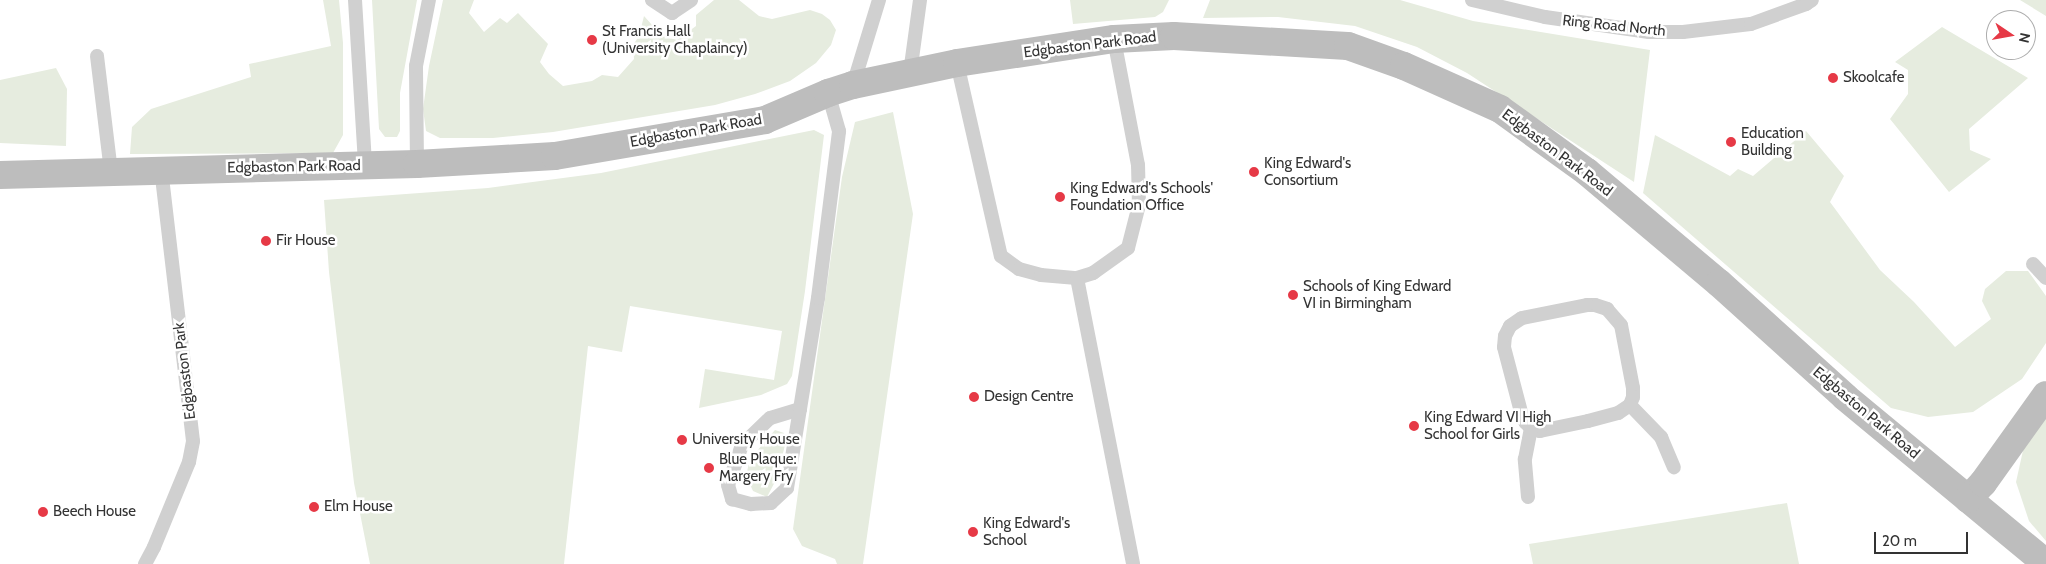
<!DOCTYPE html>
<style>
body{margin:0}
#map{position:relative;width:2046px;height:564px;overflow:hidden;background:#fff;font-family:Cabin,sans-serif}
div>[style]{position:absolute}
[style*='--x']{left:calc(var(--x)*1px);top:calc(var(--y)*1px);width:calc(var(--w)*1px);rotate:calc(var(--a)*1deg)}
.green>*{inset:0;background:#e6ecdf}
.lane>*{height:14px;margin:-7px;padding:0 7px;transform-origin:7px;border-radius:7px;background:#d0d0d0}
.secondary>*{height:28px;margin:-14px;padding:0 14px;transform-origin:14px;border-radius:14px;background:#bdbdbd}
.dots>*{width:14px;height:14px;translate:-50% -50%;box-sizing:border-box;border:2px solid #fff;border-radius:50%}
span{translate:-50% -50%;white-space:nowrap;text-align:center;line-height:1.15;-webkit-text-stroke:5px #fff;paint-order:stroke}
.street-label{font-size:15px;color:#333}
.poi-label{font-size:15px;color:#333}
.left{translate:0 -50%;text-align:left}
.north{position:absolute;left:1986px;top:10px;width:50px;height:50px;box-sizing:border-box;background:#fff;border:1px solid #adadad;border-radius:50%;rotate:102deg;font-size:14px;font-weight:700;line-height:20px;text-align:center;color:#333}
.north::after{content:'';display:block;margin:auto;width:18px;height:22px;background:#e63946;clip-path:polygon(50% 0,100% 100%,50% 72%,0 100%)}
.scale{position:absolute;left:1874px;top:532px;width:94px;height:22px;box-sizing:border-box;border:2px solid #333;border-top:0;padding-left:6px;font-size:15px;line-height:18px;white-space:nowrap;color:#333;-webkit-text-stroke:4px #fff;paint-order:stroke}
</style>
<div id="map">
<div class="green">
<div style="clip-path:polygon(323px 0,339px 0,343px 43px,343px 135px,333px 153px,130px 154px,132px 127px,151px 109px,251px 77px,249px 64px,331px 46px)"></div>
<div style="clip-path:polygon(372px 0,417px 0,400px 93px,400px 131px,397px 137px,385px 137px,379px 129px)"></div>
<div style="clip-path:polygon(443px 0,474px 0,469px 13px,484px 32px,500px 18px,507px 23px,518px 13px,548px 44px,540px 62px,549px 74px,563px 86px,592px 81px,602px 75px,618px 77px,634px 59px,633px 45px,639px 36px,644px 16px,662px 36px,677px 40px,696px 26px,696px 15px,714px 0,739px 0,759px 16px,772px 19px,810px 10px,822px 14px,830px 20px,836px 30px,831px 45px,816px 63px,790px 81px,755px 94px,715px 105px,553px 132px,493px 138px,440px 138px,426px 131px,423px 109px,429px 66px)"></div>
<div style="clip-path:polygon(1070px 0,1169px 0,1163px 12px,1155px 17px,1073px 24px)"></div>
<div style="clip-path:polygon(1210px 0,1400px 0,1473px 21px,1650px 50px,1634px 182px,1467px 73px,1417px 47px,1355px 26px,1278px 17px,1203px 18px)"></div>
<div style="clip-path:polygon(2020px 0,2046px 0,2046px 16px)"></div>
<div style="clip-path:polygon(1942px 27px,2028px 78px,1969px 129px,1970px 150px,1991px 159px,1949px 192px,1890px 119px,1908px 94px,1908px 70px,1895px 62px)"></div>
<div style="clip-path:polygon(56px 68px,67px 89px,66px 146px,0 143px,0 80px)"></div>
<div style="clip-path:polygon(893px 112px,913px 214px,863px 564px,837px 564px,835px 559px,802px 546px,793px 529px,842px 177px,855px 122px)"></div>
<div style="clip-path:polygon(814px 130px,824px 135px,805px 291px,792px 376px,787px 384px,761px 395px,699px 408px,705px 369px,774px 380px,782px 331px,630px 306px,622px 352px,588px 346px,564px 564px,370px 564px,354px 483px,329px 272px,324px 200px,488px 188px,601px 173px)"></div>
<div style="clip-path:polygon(1806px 131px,1844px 176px,1830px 202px,1880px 270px,1914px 302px,1955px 347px,1991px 319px,1982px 301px,1985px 289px,2006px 271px,2028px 271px,2046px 296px,2046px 343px,2022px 379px,1973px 412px,1928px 417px,1891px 408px,1643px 193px,1655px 135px,1730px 176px,1738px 169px,1753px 176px)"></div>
<div style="clip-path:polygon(2046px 409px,2046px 541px,2029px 521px,2016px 482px,2026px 437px)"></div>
<div style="clip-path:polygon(775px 430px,784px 433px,785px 445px,777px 478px,767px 497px,753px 491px,746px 476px,750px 459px)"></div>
<div style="clip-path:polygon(1787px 503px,1799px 564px,1533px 564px,1529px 544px)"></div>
</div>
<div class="lane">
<div style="--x:355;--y:0;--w:165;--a:86.5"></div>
<div style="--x:652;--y:0;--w:24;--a:33"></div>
<div style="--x:672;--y:13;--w:23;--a:-34"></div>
<div style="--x:1472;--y:0;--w:75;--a:13.1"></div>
<div style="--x:1545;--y:17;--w:105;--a:8.2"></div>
<div style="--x:1649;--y:32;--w:34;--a:0"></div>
<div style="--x:1683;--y:32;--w:68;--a:-6.7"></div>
<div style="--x:1751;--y:24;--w:59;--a:-20"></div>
<div style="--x:1806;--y:4;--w:7;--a:-34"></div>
<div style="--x:97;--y:56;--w:116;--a:83.1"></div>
<div style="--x:957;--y:63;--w:198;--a:77.2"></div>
<div style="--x:1001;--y:256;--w:22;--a:36"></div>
<div style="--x:1019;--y:269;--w:23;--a:15"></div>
<div style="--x:1041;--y:275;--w:36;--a:5"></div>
<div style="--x:1077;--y:278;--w:17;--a:-17"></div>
<div style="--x:1093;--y:273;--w:43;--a:-35.5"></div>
<div style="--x:1128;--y:248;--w:44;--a:-75.7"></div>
<div style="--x:1139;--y:205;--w:40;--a:-91.4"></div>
<div style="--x:1138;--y:165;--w:128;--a:-100.8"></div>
<div style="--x:910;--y:73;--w:74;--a:-82.2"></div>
<div style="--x:853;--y:85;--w:89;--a:-73"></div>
<div style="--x:417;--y:164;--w:98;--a:-90.6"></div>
<div style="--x:416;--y:66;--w:67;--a:-78.9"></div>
<div style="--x:2033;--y:264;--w:19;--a:47"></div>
<div style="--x:1077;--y:278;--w:291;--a:78.9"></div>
<div style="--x:1587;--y:305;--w:8;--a:0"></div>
<div style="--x:1595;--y:305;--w:13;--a:18"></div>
<div style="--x:1607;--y:309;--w:21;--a:49"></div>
<div style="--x:1621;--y:325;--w:64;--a:79.2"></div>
<div style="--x:1633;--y:388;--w:9;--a:90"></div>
<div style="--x:1633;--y:397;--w:9;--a:111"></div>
<div style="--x:1630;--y:405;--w:14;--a:146"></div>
<div style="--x:1618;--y:413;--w:31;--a:165"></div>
<div style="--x:1588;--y:421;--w:49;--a:168.2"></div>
<div style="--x:1540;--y:431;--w:9;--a:-162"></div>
<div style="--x:1531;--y:428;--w:8;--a:-135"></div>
<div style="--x:1525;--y:422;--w:11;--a:-112"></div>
<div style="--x:1521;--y:412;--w:67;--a:-104.7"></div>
<div style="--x:1504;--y:347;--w:11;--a:-85"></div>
<div style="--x:1505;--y:336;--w:11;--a:-63"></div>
<div style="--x:1510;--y:326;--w:14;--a:-34"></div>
<div style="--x:1522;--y:318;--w:66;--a:-11.3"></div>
<div style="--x:1630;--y:405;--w:45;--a:45.9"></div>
<div style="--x:1661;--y:437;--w:33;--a:67"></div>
<div style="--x:800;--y:409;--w:31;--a:163"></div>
<div style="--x:770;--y:418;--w:39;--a:136"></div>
<div style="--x:742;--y:445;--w:42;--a:109.3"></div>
<div style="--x:728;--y:485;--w:15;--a:74"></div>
<div style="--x:732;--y:499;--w:20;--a:15"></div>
<div style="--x:751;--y:504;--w:20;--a:-3"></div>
<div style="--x:771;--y:503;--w:22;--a:-43"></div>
<div style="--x:787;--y:488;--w:80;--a:-80.7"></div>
<div style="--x:800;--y:409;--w:112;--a:-80.8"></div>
<div style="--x:818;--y:298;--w:168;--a:-82.8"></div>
<div style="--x:839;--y:131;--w:40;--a:-106"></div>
<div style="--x:1528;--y:497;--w:38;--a:-95"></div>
<div style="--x:1525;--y:459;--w:32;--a:-79"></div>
<div style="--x:145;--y:564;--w:19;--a:-62"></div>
<div style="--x:154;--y:547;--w:92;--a:-67.6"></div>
<div style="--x:189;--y:462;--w:21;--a:-79"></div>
<div style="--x:193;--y:441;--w:273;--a:-96.7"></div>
</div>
<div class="secondary">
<div style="--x:0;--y:175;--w:417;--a:-1.5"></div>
<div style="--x:417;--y:164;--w:138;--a:-3.3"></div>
<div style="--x:555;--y:156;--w:213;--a:-9.7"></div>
<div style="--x:765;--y:120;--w:69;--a:-23.2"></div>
<div style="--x:828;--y:93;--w:26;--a:-18"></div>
<div style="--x:853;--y:85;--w:106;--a:-11.9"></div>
<div style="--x:957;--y:63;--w:159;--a:-8.7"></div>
<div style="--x:1114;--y:39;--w:60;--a:-2.9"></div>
<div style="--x:1174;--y:36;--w:174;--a:3.3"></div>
<div style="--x:1348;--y:46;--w:59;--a:19.7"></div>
<div style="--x:1404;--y:66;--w:105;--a:24.1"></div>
<div style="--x:1500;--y:109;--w:107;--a:35.9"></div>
<div style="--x:1587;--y:172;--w:172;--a:40.1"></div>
<div style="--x:1719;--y:283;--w:170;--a:42.1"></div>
<div style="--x:1845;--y:397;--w:261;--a:39.6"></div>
<div style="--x:1968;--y:499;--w:22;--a:-47"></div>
<div style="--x:1983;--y:483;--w:108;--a:-54.4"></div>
</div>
<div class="dots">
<div style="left:592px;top:40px;background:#e63946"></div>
<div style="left:1833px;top:78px;background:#e63946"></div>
<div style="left:1731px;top:142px;background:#e63946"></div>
<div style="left:1254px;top:172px;background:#e63946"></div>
<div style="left:1060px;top:197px;background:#e63946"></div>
<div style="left:266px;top:241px;background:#e63946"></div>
<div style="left:1293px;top:295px;background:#e63946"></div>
<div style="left:974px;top:397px;background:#e63946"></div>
<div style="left:1414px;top:426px;background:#e63946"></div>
<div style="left:682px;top:440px;background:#e63946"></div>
<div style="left:709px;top:468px;background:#e63946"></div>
<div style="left:314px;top:507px;background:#e63946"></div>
<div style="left:43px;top:512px;background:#e63946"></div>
<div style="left:973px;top:532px;background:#e63946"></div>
</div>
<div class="street-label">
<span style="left:1614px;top:26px;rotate:6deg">Ring Road North</span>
<span style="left:1090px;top:45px;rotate:-7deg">Edgbaston Park Road</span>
<span style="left:696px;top:131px;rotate:-10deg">Edgbaston Park Road</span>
<span style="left:1557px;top:153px;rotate:37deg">Edgbaston Park Road</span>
<span style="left:294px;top:167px;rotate:-1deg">Edgbaston Park Road</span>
<span style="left:185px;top:371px;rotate:-97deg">Edgbaston Park</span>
<span style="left:1866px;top:413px;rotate:40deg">Edgbaston Park Road</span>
</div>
<div class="poi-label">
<span class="left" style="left:602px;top:40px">St Francis Hall<br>(University Chaplaincy)</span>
<span class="left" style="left:1843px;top:78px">Skoolcafe</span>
<span class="left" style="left:1741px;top:142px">Education<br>Building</span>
<span class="left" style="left:1264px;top:172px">King Edward's<br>Consortium</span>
<span class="left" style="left:1070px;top:197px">King Edward's Schools'<br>Foundation Office</span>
<span class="left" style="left:276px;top:241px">Fir House</span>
<span class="left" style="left:1303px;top:295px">Schools of King Edward<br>VI in Birmingham</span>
<span class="left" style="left:984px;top:397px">Design Centre</span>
<span class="left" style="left:1424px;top:426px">King Edward VI High<br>School for Girls</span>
<span class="left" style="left:692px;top:440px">University House</span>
<span class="left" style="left:719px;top:468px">Blue Plaque:<br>Margery Fry</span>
<span class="left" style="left:324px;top:507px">Elm House</span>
<span class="left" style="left:53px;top:512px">Beech House</span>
<span class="left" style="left:983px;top:532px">King Edward's<br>School</span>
</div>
<div class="north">N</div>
<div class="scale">20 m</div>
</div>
